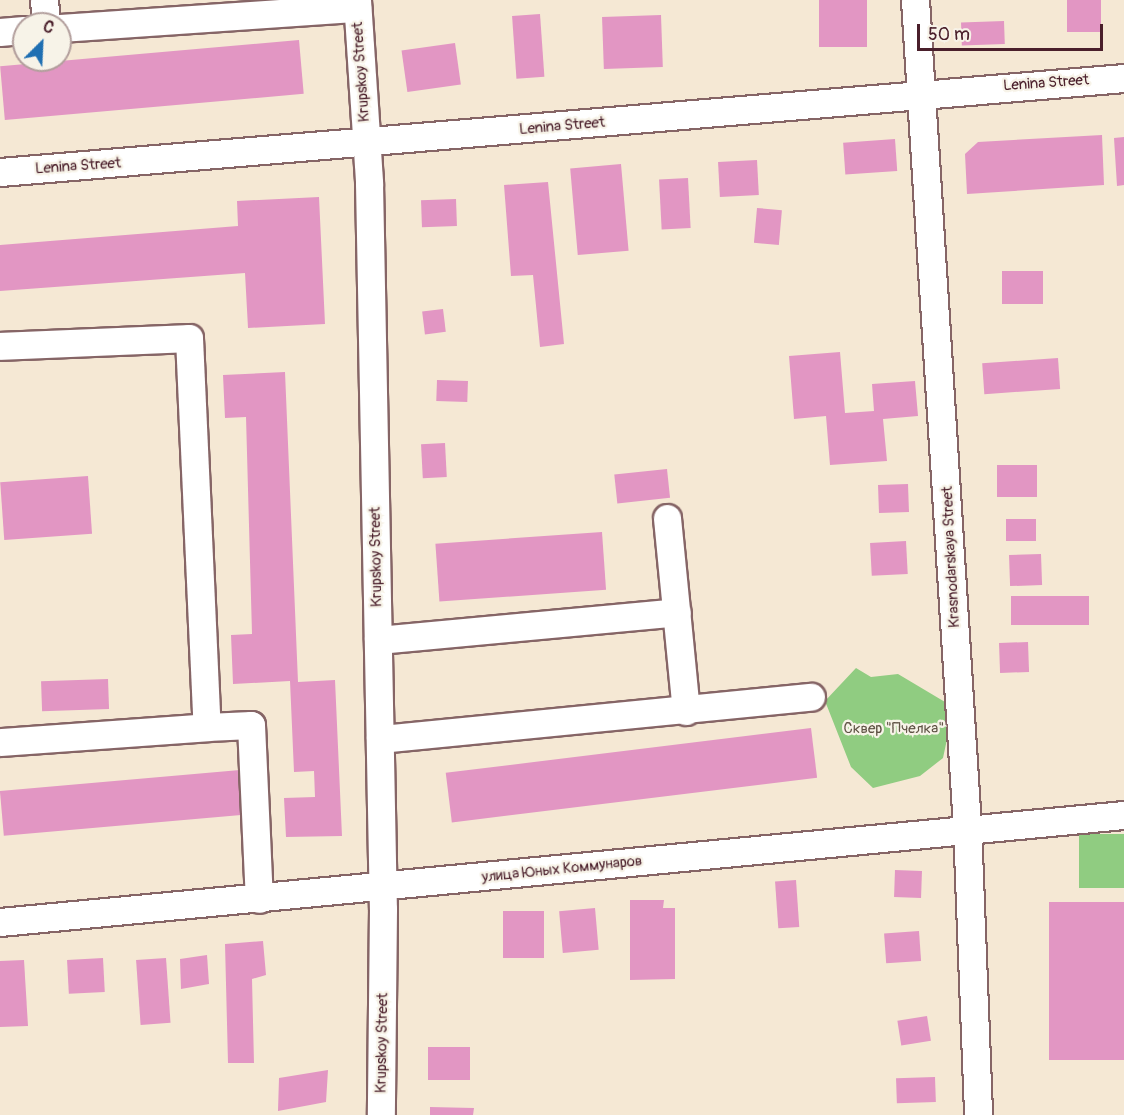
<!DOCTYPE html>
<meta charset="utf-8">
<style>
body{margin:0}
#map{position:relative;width:1124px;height:1115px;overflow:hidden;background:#f5e8d4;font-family:Pangolin,sans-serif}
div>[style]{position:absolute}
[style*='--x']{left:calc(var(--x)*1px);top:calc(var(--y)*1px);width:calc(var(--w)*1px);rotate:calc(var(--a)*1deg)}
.green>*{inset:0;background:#90cc81;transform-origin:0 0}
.building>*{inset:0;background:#e296c3;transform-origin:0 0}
.roads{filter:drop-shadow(2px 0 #866566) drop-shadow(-2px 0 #866566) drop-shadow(0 2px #866566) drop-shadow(0 -2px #866566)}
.minor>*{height:27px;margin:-13.5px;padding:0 13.5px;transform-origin:13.5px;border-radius:13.5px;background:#fff}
span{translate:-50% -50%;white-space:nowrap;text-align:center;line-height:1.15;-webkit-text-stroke:4.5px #f7f3e8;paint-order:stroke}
.street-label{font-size:15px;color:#4a1f2b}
.park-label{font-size:15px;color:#5f5345}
.north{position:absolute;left:12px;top:12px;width:60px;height:60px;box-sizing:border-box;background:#f7f3e8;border:2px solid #b29e9c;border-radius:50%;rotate:24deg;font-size:16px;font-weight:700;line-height:24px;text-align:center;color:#4a1f2b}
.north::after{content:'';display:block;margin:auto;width:21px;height:27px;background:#1f6fb2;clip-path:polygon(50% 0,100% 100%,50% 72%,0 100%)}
.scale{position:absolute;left:917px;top:24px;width:186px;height:27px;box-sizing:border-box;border:3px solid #4a1f2b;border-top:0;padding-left:8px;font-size:18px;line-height:21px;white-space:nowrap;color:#4a1f2b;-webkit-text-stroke:4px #f7f3e8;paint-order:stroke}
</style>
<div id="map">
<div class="green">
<div style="clip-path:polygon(856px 668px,871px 677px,898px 674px,945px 702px,949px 730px,943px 758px,920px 776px,873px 788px,851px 767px,825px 701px)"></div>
<div style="left:1124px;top:834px;width:54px;height:45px;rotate:90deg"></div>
</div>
<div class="building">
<div style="left:819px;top:0;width:48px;height:47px"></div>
<div style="left:1067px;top:0;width:34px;height:32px"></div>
<div style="left:540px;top:14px;width:63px;height:28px;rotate:86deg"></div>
<div style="left:661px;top:15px;width:52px;height:59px;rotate:88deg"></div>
<div style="left:1004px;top:21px;width:23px;height:43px;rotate:88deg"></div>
<div style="left:299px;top:40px;width:54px;height:300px;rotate:85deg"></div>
<div style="left:455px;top:43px;width:42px;height:54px;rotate:82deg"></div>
<div style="clip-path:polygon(1102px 135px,1104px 185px,967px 194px,965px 154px,978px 142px)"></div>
<div style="clip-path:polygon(1124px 137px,1124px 185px,1117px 186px,1114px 138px)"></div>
<div style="left:895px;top:139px;width:32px;height:52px;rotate:86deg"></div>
<div style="left:757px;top:160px;width:35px;height:39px;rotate:87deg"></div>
<div style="left:621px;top:164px;width:87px;height:51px;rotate:85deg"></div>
<div style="left:688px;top:178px;width:50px;height:29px;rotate:87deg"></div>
<div style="clip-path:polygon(548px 182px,564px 344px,540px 347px,533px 275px,511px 276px,504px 185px)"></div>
<div style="clip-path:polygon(319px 197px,325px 324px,248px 328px,245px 273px,0 291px,0 245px,238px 226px,237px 201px)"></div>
<div style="left:456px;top:199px;width:27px;height:35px;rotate:88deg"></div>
<div style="left:757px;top:208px;width:25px;height:35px;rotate:5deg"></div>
<div style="left:1043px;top:271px;width:33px;height:41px;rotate:90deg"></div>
<div style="left:443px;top:309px;width:23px;height:21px;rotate:83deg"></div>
<div style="clip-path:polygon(840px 352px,845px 413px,874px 411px,872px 384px,915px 381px,918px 416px,883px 419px,887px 461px,830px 465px,826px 416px,794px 419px,789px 356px)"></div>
<div style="left:1058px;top:358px;width:31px;height:76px;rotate:86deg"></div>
<div style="clip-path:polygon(285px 372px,298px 682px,335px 680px,342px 836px,286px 837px,284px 798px,315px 797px,314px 771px,294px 772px,290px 681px,233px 684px,231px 635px,252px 634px,246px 417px,225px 418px,223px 375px)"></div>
<div style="left:437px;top:380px;width:31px;height:21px;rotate:2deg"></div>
<div style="left:445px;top:443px;width:34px;height:24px;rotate:87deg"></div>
<div style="left:1037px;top:465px;width:32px;height:40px;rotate:90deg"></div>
<div style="left:667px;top:469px;width:29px;height:53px;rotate:84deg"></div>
<div style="left:88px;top:476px;width:58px;height:88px;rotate:86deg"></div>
<div style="left:908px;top:484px;width:28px;height:30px;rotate:88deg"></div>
<div style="left:1036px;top:519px;width:22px;height:30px;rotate:90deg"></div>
<div style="left:602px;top:532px;width:58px;height:167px;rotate:86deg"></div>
<div style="left:906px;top:541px;width:33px;height:36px;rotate:87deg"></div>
<div style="left:1041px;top:554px;width:31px;height:32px;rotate:88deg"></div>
<div style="left:1089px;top:596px;width:29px;height:78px;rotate:90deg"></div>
<div style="left:1028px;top:642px;width:30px;height:29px;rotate:88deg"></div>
<div style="left:108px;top:679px;width:30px;height:67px;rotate:88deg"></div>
<div style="left:811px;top:728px;width:50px;height:368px;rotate:83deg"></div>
<div style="left:240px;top:770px;width:45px;height:241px;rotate:85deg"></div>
<div style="left:895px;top:870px;width:27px;height:27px;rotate:2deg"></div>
<div style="left:796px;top:880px;width:47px;height:21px;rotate:86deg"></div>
<div style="clip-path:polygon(630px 900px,664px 900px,663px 908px,675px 908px,675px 979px,630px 980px)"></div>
<div style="left:1124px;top:902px;width:158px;height:75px;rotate:90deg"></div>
<div style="left:595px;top:908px;width:42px;height:36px;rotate:85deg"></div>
<div style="left:503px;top:911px;width:41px;height:47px"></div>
<div style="left:919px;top:931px;width:30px;height:35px;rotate:86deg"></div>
<div style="clip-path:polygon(263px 941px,266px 975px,252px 979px,254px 1063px,228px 1063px,225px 944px)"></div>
<div style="clip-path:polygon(207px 955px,209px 984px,181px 989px,180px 959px)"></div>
<div style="left:103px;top:958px;width:34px;height:36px;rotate:87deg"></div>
<div style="left:166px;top:958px;width:65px;height:30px;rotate:86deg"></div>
<div style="clip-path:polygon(24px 960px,28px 1026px,0 1027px,0 961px)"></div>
<div style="left:927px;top:1016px;width:25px;height:30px;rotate:81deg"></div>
<div style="left:428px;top:1047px;width:42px;height:33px"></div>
<div style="clip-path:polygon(328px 1070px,326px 1102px,278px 1111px,279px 1078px)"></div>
<div style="left:935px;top:1077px;width:25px;height:39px;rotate:88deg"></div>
<div style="clip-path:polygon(430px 1107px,474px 1108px,473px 1115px,430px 1115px)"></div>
</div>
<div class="roads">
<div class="minor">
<div style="--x:44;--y:0;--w:24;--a:85"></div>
<div style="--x:357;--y:0;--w:183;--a:86.2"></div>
<div style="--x:369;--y:183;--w:726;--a:88.9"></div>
<div style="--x:383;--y:909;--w:206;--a:90.6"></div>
<div style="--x:915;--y:0;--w:828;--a:86.4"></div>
<div style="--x:967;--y:826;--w:289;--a:87.8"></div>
<div style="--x:60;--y:28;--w:298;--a:-3.9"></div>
<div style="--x:0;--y:32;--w:24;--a:-5"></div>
<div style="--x:0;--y:172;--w:1128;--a:-4.78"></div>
<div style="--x:0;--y:346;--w:189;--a:-2.4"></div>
<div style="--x:189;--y:338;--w:389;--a:87.4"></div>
<div style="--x:207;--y:727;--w:44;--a:-2.6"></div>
<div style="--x:251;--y:725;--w:174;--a:87.4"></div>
<div style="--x:667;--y:518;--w:194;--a:84.4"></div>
<div style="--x:378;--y:640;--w:300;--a:-5.3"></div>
<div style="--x:380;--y:739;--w:433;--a:-5.6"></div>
<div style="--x:0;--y:742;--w:208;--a:-4.1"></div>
<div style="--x:0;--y:922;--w:1129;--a:-5.44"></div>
</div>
</div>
<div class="street-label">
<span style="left:361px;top:72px;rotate:-94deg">Krupskoy Street</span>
<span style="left:1046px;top:83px;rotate:-4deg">Lenina Street</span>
<span style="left:562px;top:126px;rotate:-5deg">Lenina Street</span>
<span style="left:78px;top:166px;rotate:-4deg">Lenina Street</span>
<span style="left:376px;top:557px;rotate:-91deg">Krupskoy Street</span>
<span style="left:951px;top:557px;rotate:-93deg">Krasnodarskaya Street</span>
<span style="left:562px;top:869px;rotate:-6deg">улица Юных Коммунаров</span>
<span style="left:382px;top:1043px;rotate:-89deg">Krupskoy Street</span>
</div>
<div class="park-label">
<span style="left:894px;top:729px">Сквер "Пчелка"</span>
</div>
<div class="north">С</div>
<div class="scale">50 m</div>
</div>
